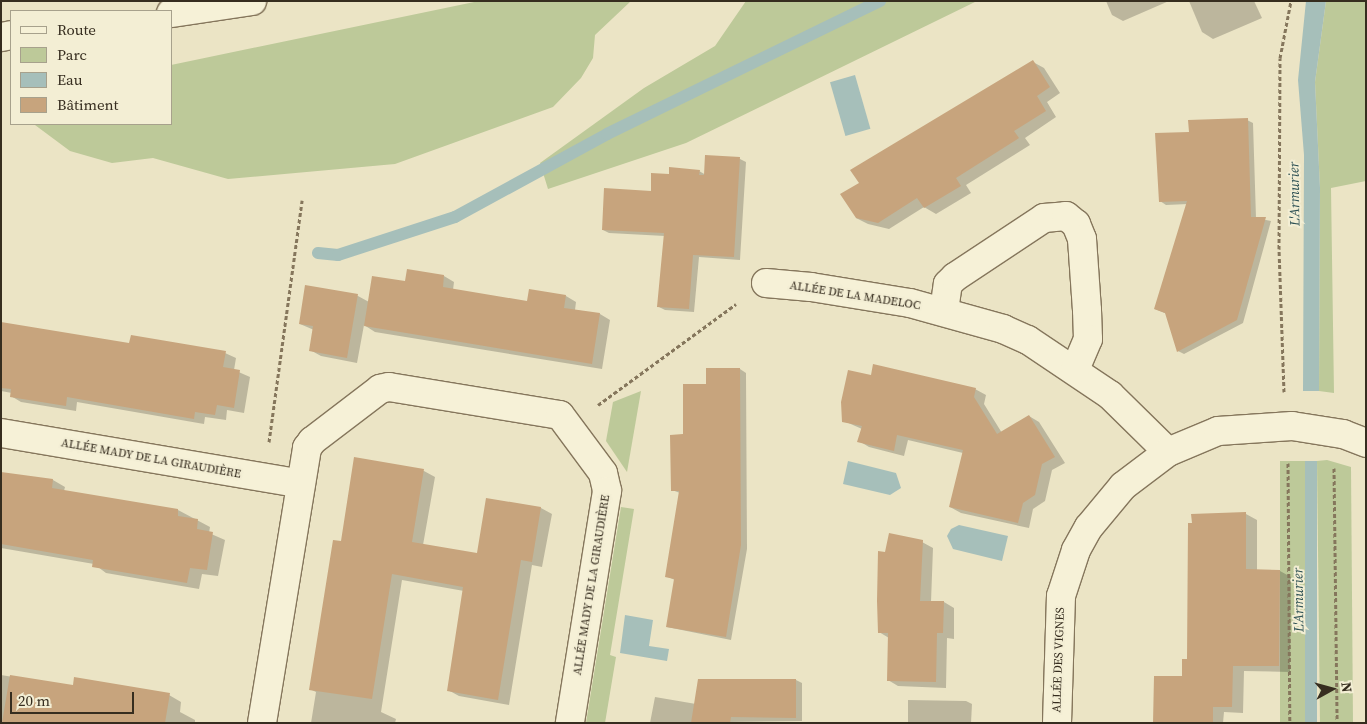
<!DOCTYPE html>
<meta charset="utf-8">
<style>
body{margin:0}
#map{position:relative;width:1367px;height:724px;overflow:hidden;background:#ebe4c5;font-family:"Source Serif 4",serif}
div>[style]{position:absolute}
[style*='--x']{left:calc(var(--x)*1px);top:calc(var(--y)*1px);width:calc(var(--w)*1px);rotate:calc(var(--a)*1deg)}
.green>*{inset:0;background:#bdc999;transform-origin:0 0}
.water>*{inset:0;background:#a6bfba;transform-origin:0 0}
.shadow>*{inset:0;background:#0003}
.stream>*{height:12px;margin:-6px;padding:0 6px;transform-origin:6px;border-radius:6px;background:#a6bfba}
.building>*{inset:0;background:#c7a47d}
.path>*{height:3px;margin-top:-1.5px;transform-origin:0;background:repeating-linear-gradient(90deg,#85765c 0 4px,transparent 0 6.5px)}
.roads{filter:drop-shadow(1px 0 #85765c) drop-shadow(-1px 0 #85765c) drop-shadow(0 1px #85765c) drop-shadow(0 -1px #85765c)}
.minor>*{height:28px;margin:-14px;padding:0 14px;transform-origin:14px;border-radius:14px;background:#f6f1d7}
.tertiary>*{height:28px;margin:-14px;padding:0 14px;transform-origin:14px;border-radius:14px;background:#f6f1d7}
span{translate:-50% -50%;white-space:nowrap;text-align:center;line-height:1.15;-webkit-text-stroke:4px #f3eed4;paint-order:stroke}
.street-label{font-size:12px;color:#362d1f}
.water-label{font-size:14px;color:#2f5255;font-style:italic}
.frame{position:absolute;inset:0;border:2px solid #362d1f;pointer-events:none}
.legend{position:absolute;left:10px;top:10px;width:162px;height:115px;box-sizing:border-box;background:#f3eed4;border:1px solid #a7a18c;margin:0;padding:6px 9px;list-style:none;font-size:15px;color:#362d1f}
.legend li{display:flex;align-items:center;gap:10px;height:25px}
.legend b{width:25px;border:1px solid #a7a18c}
.north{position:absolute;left:1307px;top:664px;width:50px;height:50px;-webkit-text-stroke:4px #f3eed4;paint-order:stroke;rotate:83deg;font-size:14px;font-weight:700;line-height:20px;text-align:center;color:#362d1f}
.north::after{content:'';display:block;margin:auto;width:18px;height:22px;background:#362d1f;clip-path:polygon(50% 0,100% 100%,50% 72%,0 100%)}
.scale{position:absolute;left:10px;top:692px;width:124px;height:22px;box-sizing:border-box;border:2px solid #362d1f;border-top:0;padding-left:6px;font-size:15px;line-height:18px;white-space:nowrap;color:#362d1f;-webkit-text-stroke:4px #f3eed4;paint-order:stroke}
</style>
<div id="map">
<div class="green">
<div style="clip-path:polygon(479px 1px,631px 1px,595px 35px,593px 58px,581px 78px,553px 107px,395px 164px,228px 179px,153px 158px,112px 163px,70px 151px,35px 125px,171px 124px,171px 65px)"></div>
<div style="clip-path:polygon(746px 1px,977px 1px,686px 143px,548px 189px,540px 163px,644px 88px,715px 46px)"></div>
<div style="clip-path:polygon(1326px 1px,1366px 1px,1366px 181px,1331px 188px,1334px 393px,1319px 391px,1320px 188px,1315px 82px)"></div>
<div style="clip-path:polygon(641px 391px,627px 472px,606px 441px,613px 402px)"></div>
<div style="clip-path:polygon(1327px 460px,1351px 467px,1353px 723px,1320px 723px,1317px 461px)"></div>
<div style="left:1280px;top:461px;width:25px;height:262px"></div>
<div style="clip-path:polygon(621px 507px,634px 509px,610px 655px,616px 657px,605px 723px,586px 723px)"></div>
</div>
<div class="water">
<div style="clip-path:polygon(1306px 1px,1326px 1px,1315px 82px,1320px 188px,1319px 391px,1303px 391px,1304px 155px,1298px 80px)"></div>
<div style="left:855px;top:75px;width:56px;height:26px;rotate:74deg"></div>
<div style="clip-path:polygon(848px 461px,896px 473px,901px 488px,890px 495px,843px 484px)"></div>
<div style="left:1305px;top:461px;width:12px;height:262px"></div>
<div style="clip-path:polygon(959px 525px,1008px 536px,1002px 561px,953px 549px,947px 536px,951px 529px)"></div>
<div style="clip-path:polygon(625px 615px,653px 620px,649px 646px,669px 649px,667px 661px,620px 653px)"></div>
</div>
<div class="shadow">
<div style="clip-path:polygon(1106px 1px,1169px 1px,1123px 21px,1112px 15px)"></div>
<div style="clip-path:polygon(1189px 1px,1254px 1px,1262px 18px,1213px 39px,1202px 32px)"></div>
<div style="clip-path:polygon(1033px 62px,1044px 68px,1060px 93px,1047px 102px,1056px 117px,1025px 138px,1030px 145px,966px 185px,971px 193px,936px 214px,924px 207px,889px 229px,868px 224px,856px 218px,861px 184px)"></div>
<div style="clip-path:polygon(1247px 120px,1253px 123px,1256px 218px,1271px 221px,1243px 323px,1184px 354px,1178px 351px,1167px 314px,1155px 309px,1188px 204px,1166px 205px,1160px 201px,1190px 133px)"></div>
<div style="clip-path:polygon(706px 156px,740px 159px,746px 162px,740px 260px,699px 257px,694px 312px,665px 310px,659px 307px,665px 236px,609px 233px,603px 230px,670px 175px,699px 171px,706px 175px)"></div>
<div style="clip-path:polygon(444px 276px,454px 282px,453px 290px,528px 303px,566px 296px,576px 302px,575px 310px,600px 314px,610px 320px,602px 369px,375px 332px,364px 325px,357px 363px,321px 356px,310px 350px,314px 330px,300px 324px,306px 286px,358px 296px,369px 302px,406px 282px)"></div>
<div style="clip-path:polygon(1px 324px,130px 345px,225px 353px,236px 358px,234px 370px,250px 377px,244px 413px,227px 410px,226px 420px,205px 417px,204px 424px,77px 402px,76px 411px,21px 402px,11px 396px,12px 393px,1px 391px)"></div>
<div style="clip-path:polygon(707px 369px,740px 369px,746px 373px,747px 549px,731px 640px,667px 627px,675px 580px,666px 576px,680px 493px,672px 490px,685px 436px,707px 385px)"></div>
<div style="clip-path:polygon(872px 377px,975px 389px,986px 395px,984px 404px,1002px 433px,1029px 416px,1039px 422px,1065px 463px,1052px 470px,1045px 501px,1033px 509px,1029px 528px,961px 513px,950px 507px,963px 453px,908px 440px,904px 456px,869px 447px,859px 441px,862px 429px,844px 421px)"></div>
<div style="clip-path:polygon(355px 458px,424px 471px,435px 477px,423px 545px,478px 554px,487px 499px,541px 508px,552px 514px,542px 567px,532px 565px,509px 705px,459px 696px,448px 690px,464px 591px,402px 580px,381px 712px,396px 719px,395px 723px,311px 723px,316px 692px,310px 689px,342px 542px)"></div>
<div style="clip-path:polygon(1px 473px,53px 480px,65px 487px,64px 491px,178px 510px,210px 527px,209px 533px,225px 540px,218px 576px,202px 574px,199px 589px,106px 573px,94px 564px,1px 548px)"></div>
<div style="clip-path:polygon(1246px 514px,1257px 520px,1257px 571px,1280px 571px,1291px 577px,1290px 672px,1244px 671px,1243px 713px,1224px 712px,1223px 723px,1156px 723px,1183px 677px)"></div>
<div style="clip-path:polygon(922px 542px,933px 548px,931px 602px,944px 602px,954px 608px,954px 639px,947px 638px,946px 688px,898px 686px,888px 680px,889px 638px,879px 632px,886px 554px)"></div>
<div style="clip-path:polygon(1px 675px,74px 687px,169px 695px,181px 702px,180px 712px,195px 720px,195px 723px,1px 723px)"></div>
<div style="clip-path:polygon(796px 680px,802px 683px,802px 721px,650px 723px,655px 697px,696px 704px)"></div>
<div style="clip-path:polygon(908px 700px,966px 701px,972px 704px,971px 723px,908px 723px)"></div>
</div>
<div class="stream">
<div style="--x:318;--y:253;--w:20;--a:6"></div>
<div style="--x:338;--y:255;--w:123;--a:-18"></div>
<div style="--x:455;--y:217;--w:173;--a:-28.6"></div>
<div style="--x:607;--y:134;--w:304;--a:-26"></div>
</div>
<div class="building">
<div style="clip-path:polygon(1033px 60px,1050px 87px,1037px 96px,1046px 111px,1014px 131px,1019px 138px,956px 178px,961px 186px,924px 208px,917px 198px,878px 223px,856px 218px,840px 194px,859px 183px,850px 170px)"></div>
<div style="clip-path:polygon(1248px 118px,1251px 217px,1266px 217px,1237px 320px,1177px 352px,1165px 313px,1154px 309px,1187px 201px,1159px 202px,1155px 133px,1189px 132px,1188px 120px)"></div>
<div style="clip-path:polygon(705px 155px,740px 157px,734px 257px,693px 255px,689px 309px,657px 307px,664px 233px,602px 230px,604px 188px,651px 191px,651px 173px,669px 174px,669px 167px,700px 170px,699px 175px,704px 175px)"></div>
<div style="clip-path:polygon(407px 269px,444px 275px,443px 287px,527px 301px,529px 289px,566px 295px,564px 308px,600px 313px,592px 364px,364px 326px,372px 276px,405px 281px)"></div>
<div style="clip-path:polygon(305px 285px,358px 294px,347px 358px,309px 351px,313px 326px,299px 324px)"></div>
<div style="clip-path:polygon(1px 322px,129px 343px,131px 335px,226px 351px,223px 367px,240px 370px,234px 408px,217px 405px,215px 415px,195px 412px,194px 419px,67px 397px,66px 406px,10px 397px,11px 389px,1px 388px)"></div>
<div style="clip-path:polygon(873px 364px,976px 388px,974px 397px,997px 434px,1029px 415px,1055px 457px,1042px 464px,1035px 495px,1023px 503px,1018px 523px,949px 507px,963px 450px,897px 435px,894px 451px,857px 442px,862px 426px,842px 422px,841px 402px,848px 370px,871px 375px)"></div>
<div style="clip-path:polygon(706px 368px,740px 368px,741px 545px,726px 637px,666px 627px,674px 579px,665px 577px,679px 491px,671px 491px,670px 435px,683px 434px,683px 384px,706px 384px)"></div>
<div style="clip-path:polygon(354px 457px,424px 469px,412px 542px,477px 553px,486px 498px,541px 507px,532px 562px,521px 560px,498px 700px,447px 691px,463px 587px,392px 574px,372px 699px,309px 690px,333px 540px,341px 541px)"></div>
<div style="clip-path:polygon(1px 472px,53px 479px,52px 488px,178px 509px,178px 516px,198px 519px,197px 529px,213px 532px,207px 570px,190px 568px,187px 583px,92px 567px,93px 560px,1px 544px)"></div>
<div style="clip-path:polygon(1246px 512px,1246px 569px,1280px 570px,1279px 666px,1233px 666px,1232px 707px,1213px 707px,1213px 723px,1153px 723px,1154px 676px,1182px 676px,1182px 659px,1187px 659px,1188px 523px,1192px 523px,1191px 514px)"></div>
<div style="clip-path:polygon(889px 533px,923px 540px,920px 601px,944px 601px,943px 633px,937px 633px,936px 682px,887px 681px,888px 633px,878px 633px,877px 601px,878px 551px,885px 552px)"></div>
<div style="clip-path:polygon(10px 675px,73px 685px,74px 677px,170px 693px,165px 723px,2px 723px)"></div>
<div style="clip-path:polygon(698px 679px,796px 679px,796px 718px,731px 717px,730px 723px,691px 723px)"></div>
</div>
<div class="path">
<div style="--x:1284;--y:392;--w:143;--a:-92"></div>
<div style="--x:1279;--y:249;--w:191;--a:-89.7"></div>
<div style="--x:1280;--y:58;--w:58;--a:-79.1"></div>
<div style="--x:598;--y:405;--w:171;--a:-36.2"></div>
<div style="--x:269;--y:442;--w:244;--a:-82.2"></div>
<div style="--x:1288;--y:463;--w:260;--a:89.6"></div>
<div style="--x:1334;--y:468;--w:255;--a:89.3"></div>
</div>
<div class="roads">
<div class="minor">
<div style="--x:766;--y:283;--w:45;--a:5.1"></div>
<div style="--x:811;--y:287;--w:100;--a:9.2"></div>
<div style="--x:910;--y:303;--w:97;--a:15.6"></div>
<div style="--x:1003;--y:329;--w:27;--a:24"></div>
<div style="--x:1028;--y:340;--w:99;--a:33.9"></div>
<div style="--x:1110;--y:395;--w:81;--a:44.5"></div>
<div style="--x:944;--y:311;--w:27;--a:-82"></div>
<div style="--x:948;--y:284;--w:10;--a:-45"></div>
<div style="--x:955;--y:277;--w:107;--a:-33.5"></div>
<div style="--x:1044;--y:218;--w:22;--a:-5"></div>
<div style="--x:1066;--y:216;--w:13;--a:39"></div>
<div style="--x:1076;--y:224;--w:16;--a:68"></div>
<div style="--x:1082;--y:239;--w:71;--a:86"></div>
<div style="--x:1087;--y:310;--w:29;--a:88"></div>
<div style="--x:1088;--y:339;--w:33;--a:113"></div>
<div style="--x:1;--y:433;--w:304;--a:9.6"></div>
<div style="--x:262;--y:723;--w:279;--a:-80.7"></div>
<div style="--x:307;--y:448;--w:9;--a:-54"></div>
<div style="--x:312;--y:441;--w:86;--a:-37.4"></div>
<div style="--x:380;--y:389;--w:9;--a:-13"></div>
<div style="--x:389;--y:387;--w:173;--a:9.3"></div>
<div style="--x:560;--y:415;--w:72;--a:53.4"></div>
<div style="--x:603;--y:473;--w:18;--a:77"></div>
<div style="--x:607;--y:491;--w:235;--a:99.1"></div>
<div style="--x:1057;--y:723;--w:127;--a:-88.2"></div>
<div style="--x:1061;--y:596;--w:48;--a:-71.9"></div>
<div style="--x:1076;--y:550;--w:26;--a:-61"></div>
<div style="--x:1089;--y:527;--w:53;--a:-50.3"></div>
<div style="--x:1123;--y:486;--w:56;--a:-37.1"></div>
<div style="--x:1168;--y:452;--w:54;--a:-22.8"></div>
<div style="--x:1218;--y:431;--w:74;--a:-3.9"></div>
<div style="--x:1292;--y:426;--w:52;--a:8.9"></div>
<div style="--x:1343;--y:434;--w:25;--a:21"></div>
</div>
<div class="tertiary">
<div style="--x:171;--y:13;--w:82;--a:-8.4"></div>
<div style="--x:1;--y:37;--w:10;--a:-11"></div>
</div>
</div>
<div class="street-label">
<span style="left:855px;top:296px;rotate:9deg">ALLÉE DE LA MADELOC</span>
<span style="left:151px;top:459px;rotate:10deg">ALLÉE MADY DE LA GIRAUDIÈRE</span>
<span style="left:592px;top:585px;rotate:-81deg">ALLÉE MADY DE LA GIRAUDIÈRE</span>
<span style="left:1059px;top:660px;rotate:-88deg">ALLÉE DES VIGNES</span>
</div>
<div class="water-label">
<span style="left:1294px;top:194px;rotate:-91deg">L'Armurier</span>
<span style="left:1298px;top:600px;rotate:-91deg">L'Armurier</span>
</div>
<div class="frame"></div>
<ul class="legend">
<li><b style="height:6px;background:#f6f1d7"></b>Route</li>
<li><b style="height:14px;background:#bdc999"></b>Parc</li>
<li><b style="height:14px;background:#a6bfba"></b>Eau</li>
<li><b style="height:14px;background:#c7a47d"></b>Bâtiment</li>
</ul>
<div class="north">N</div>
<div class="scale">20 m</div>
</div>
